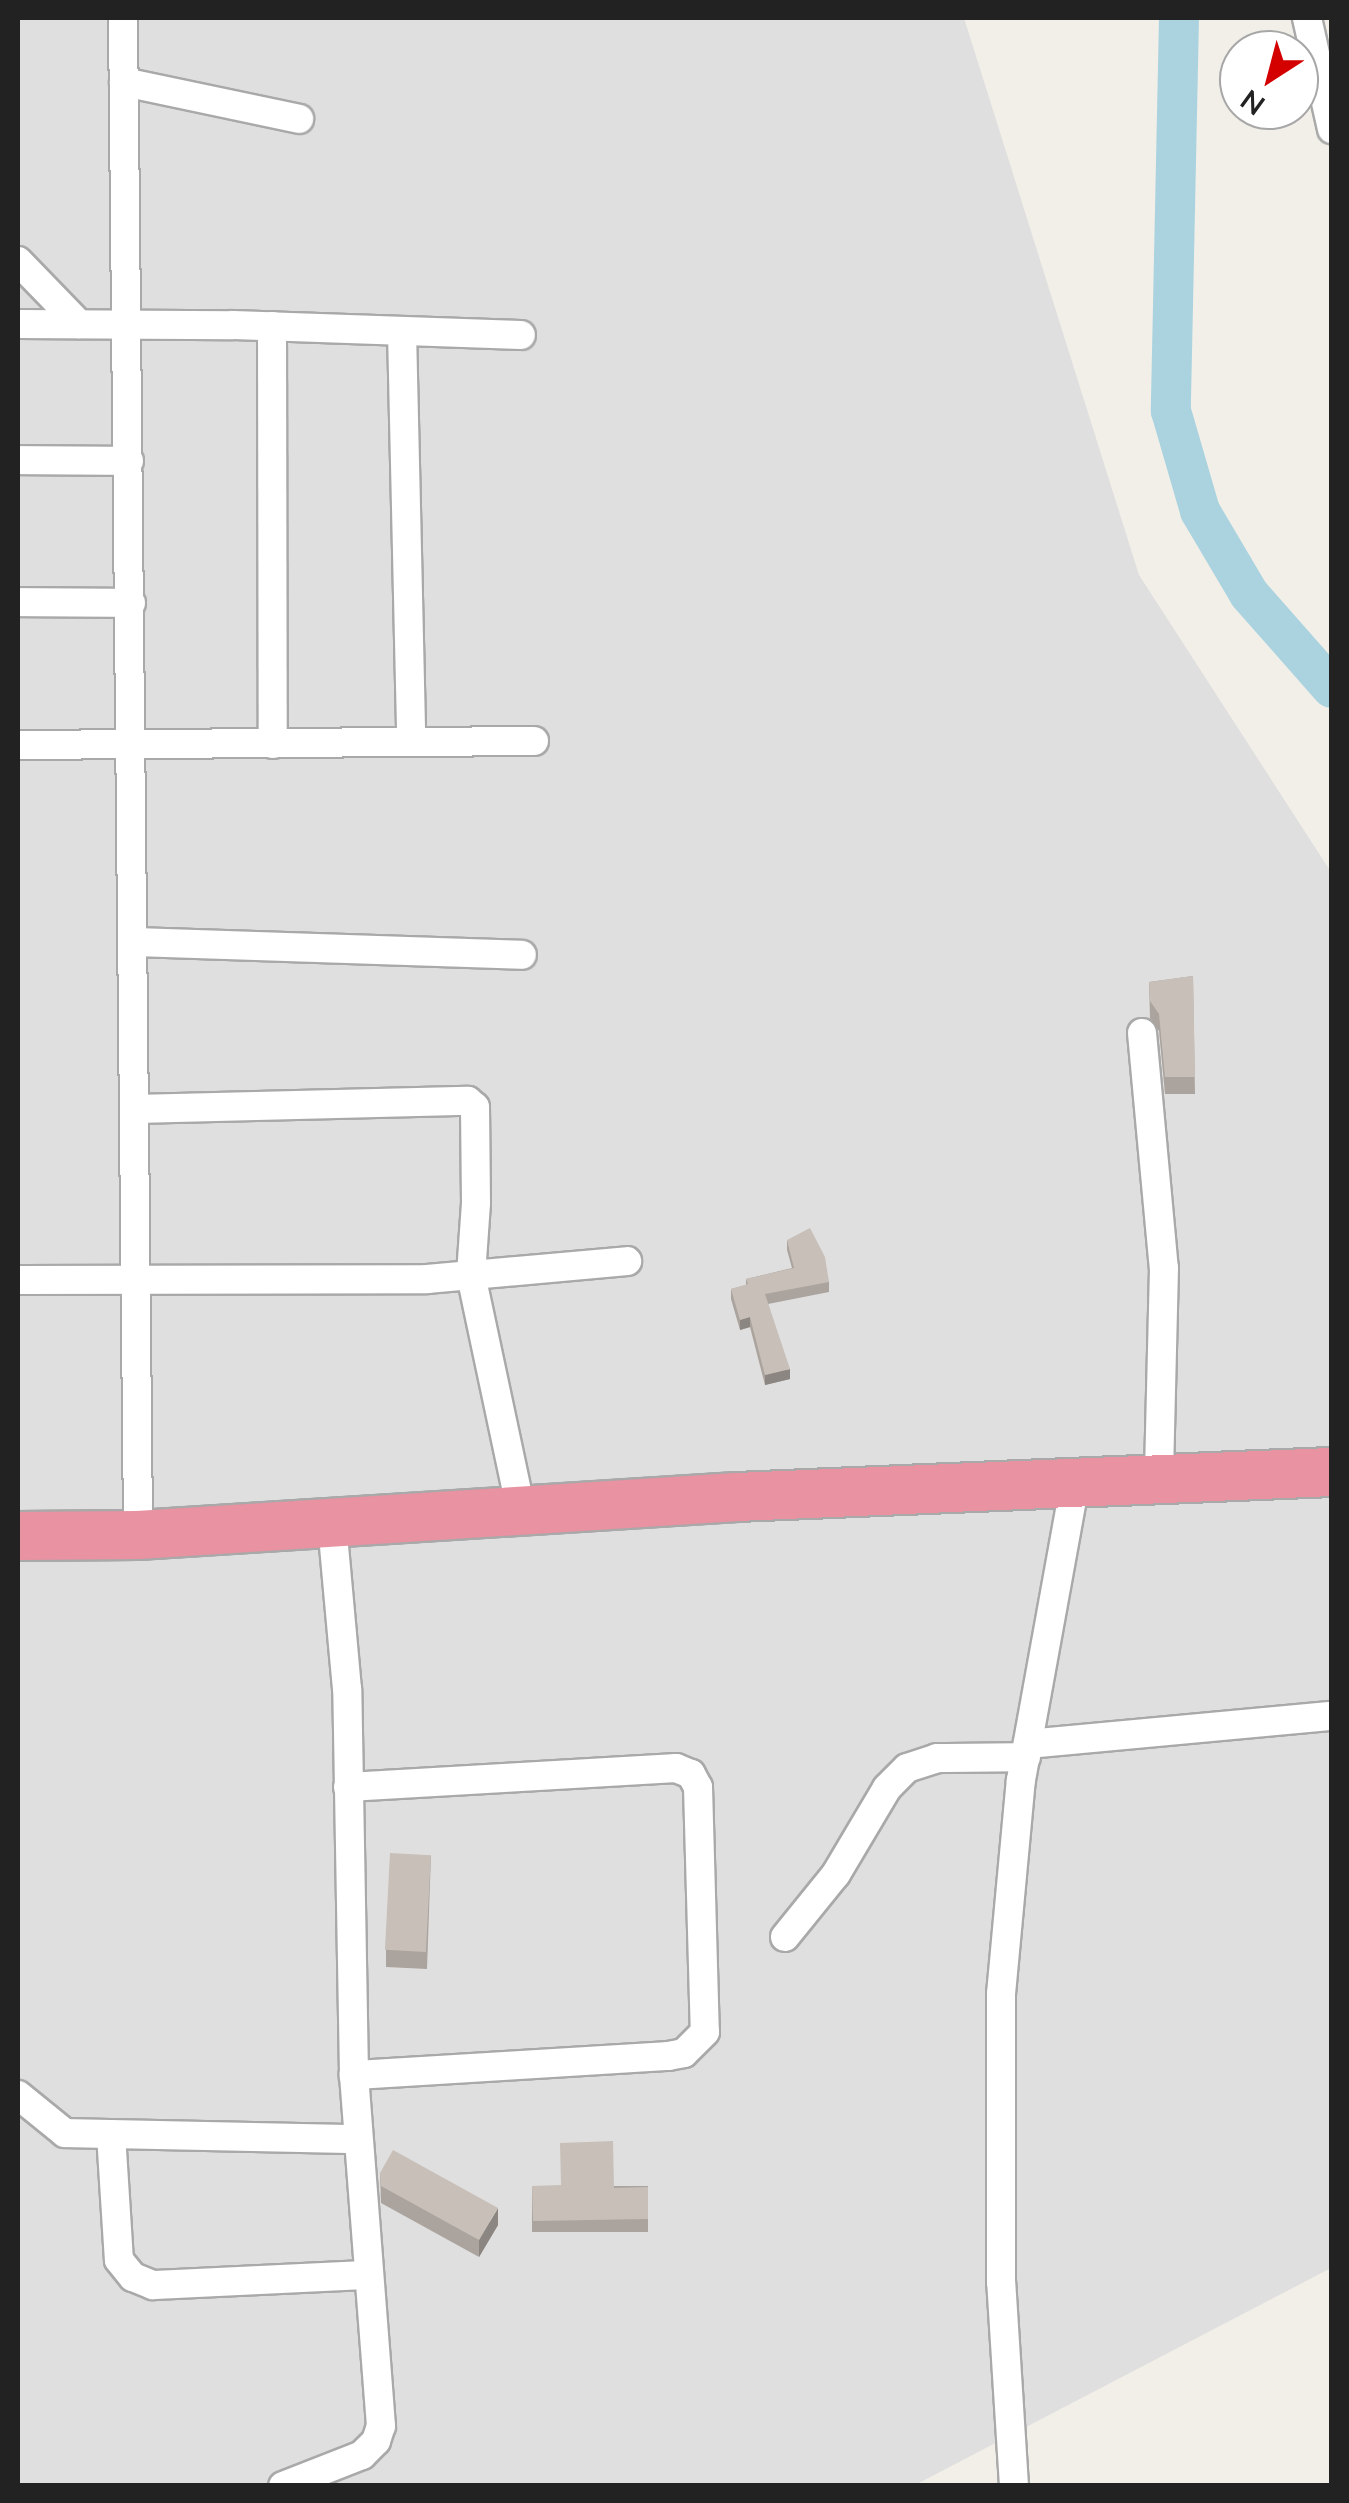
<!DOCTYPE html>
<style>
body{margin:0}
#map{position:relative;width:1349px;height:2503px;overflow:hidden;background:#f2efe9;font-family:Mulish,sans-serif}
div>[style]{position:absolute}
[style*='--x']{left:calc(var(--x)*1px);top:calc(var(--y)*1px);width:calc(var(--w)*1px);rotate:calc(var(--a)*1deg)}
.residential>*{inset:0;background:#e0dfdf}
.river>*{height:40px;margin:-20px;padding:0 20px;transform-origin:20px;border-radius:20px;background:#aad3df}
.roads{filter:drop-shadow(2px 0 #a9a9a9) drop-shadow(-2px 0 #a9a9a9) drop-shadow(0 2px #a9a9a9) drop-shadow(0 -2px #a9a9a9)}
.street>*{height:28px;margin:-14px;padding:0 14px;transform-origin:14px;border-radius:14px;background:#fff}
.highway>*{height:48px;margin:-24px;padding:0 24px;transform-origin:24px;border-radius:24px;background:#e892a2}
.wall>*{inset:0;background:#aba49e;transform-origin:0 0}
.shaded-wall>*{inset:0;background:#8b8681}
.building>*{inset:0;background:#c7bfb8;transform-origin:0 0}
span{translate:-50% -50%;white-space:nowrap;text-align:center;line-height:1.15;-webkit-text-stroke:9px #fff;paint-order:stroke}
.frame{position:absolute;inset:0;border:20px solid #222;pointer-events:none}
.north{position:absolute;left:1219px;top:30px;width:100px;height:100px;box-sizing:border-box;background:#fff;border:2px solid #a7a7a7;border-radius:50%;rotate:216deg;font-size:28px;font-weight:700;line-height:40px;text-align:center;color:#222}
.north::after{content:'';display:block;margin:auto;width:35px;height:45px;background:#d40000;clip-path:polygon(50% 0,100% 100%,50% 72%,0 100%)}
</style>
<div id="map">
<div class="residential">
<div style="clip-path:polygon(18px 18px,964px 18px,1139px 575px,1331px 872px,1331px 2268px,915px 2485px,18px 2485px)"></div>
</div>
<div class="river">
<div style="--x:1179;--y:18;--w:393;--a:91.2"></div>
<div style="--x:1171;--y:411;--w:104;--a:73.8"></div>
<div style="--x:1200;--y:511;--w:96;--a:59.4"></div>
<div style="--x:1249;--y:594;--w:125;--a:48.6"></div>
</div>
<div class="roads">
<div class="street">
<div style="--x:123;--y:18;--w:1517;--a:89.43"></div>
<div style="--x:1307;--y:18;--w:114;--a:77.3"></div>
<div style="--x:124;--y:82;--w:179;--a:11.9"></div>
<div style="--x:18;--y:261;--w:88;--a:45.9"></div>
<div style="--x:18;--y:324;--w:215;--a:0.3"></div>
<div style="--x:233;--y:325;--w:288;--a:2"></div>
<div style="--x:272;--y:326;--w:418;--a:89.9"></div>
<div style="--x:402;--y:331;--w:411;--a:88.7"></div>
<div style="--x:18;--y:460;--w:111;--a:0.5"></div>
<div style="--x:18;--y:602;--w:113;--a:0.5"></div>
<div style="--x:18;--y:745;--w:516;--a:-0.44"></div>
<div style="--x:134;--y:942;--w:388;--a:1.9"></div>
<div style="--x:1142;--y:1033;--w:236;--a:84.7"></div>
<div style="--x:1164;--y:1268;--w:212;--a:91.4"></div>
<div style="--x:135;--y:1109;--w:333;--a:-1.4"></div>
<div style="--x:468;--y:1101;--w:9;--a:41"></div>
<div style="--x:475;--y:1107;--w:96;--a:89.4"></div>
<div style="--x:476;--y:1203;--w:72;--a:94"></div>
<div style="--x:471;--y:1275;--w:241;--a:78"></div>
<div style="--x:18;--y:1280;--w:409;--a:-0.1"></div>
<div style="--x:427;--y:1279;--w:201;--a:-5.1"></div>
<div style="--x:1028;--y:1744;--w:305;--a:-5.3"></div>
<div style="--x:348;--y:1787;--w:329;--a:-3.3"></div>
<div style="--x:676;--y:1768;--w:16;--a:22"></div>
<div style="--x:691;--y:1774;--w:15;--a:62"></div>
<div style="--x:698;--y:1787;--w:245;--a:88.4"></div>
<div style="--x:705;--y:2032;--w:30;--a:135"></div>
<div style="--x:684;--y:2053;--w:16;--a:169"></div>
<div style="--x:668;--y:2056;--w:315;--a:176.5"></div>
<div style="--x:785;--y:1937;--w:81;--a:-51"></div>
<div style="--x:836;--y:1874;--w:100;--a:-59.3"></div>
<div style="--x:887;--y:1788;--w:28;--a:-45"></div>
<div style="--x:907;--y:1768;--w:32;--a:-18"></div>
<div style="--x:937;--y:1758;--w:89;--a:-0.6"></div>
<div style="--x:18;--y:2095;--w:60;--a:39"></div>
<div style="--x:65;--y:2133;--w:293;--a:1.2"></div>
<div style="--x:111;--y:2134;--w:126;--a:86.4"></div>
<div style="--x:119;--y:2260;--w:22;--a:51"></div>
<div style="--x:133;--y:2277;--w:22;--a:22"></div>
<div style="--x:153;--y:2285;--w:214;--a:-2.7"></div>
<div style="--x:283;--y:2486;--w:85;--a:-21.4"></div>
<div style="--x:362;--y:2455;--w:20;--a:-45"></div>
<div style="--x:376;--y:2441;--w:16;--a:-72"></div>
<div style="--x:381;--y:2426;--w:352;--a:-94.4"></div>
<div style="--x:354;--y:2075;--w:386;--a:-91"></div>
<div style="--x:347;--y:1689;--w:167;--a:-95.2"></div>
<div style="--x:1014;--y:2486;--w:204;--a:-93.6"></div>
<div style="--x:1001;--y:2282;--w:288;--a:-90"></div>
<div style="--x:1001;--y:1994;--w:215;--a:-84.7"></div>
<div style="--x:1021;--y:1780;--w:302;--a:-79.7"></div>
</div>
<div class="highway">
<div style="--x:18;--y:1536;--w:120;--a:-0.5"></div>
<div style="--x:138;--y:1535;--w:600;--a:-3.63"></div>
<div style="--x:737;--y:1497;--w:596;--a:-2.41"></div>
</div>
</div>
<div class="wall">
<div style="clip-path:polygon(1193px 976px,1195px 1094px,1165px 1094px,1159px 1031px,1150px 1018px,1149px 982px)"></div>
<div style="clip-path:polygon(787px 1240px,829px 1282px,829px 1292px,768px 1304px,790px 1379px,765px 1385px,750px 1327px,740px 1330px,731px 1299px,731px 1289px,746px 1285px,746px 1279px,792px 1268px,787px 1250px)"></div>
<div style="clip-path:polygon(431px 1855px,427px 1969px,386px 1967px,386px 1950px)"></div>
<div style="clip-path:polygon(380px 2173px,498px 2225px,479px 2257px,381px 2203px)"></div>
<div style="left:532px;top:2186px;width:116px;height:46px"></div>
</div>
<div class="shaded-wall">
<div style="clip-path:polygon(750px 1317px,750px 1327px,740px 1330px,740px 1320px)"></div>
<div style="clip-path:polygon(790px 1369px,790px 1379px,765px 1385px,765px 1375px)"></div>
<div style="clip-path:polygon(498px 2208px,498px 2225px,479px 2257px,479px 2240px)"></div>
</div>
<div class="building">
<div style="clip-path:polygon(1193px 976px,1195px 1077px,1165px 1077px,1159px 1014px,1150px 1001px,1149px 982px)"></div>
<div style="clip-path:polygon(810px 1228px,825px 1257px,829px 1282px,765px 1294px,790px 1369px,765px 1375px,750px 1317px,740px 1320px,731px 1289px,748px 1284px,746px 1279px,794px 1268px,787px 1240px)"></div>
<div style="left:390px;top:1853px;width:41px;height:97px;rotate:3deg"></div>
<div style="clip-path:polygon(613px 2141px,614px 2188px,648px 2187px,648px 2219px,533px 2221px,532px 2186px,561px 2185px,560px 2143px)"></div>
<div style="clip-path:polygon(393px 2150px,498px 2208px,479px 2240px,381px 2186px,380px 2173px)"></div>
</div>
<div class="frame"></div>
<div class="north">N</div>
</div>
